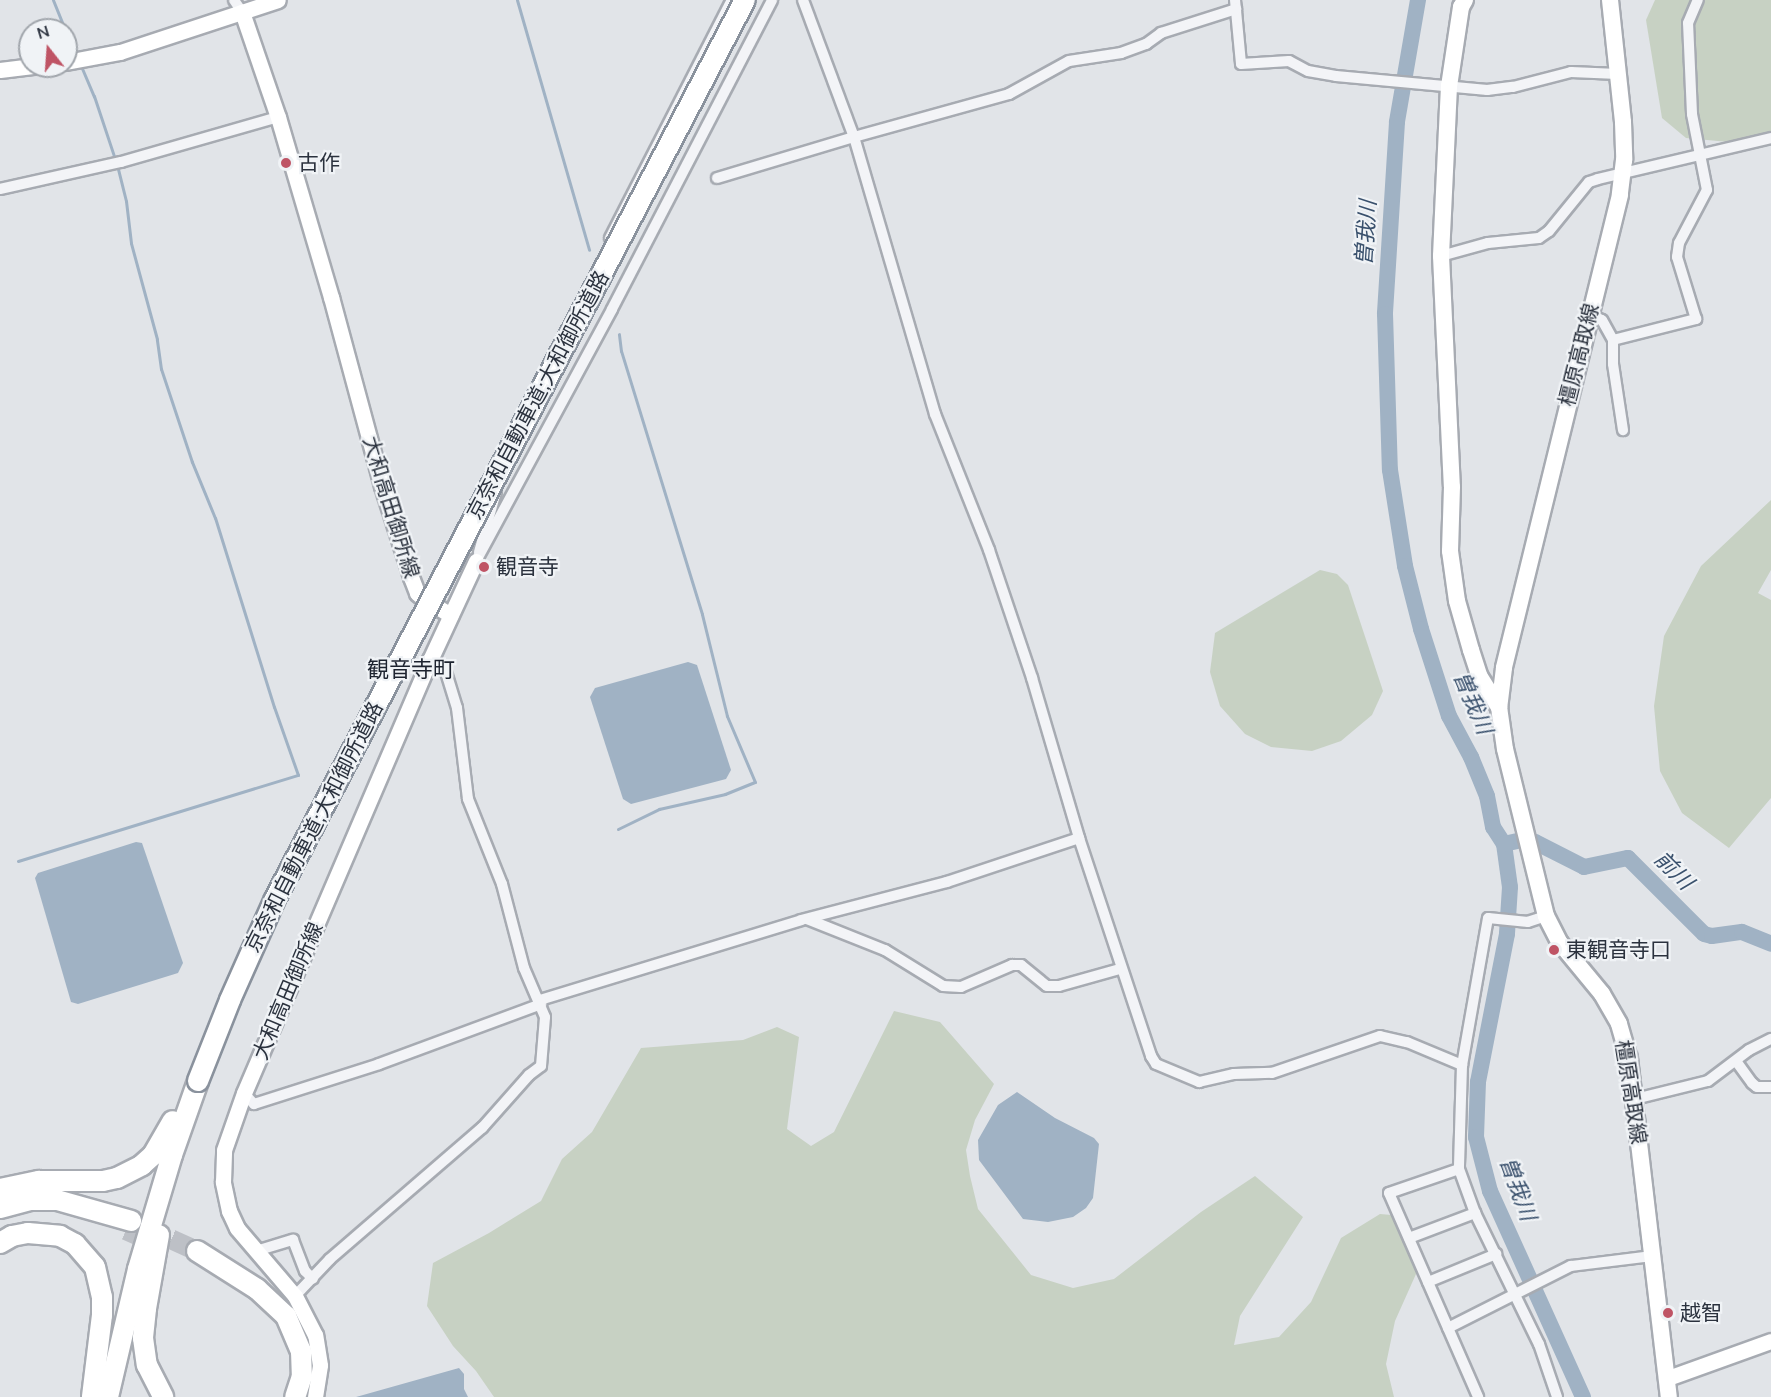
<!DOCTYPE html>
<meta charset="utf-8">
<style>
body{margin:0}
#map{position:relative;width:1771px;height:1397px;overflow:hidden;background:#e1e4e8;font-family:"Nunito Sans","Noto Sans JP",sans-serif}
div>[style]{position:absolute}
[style*='--x']{left:calc(var(--x)*1px);top:calc(var(--y)*1px);width:calc(var(--w)*1px);rotate:calc(var(--a)*1deg)}
.green>*{inset:0;background:#c7d1c3}
.water>*{inset:0;background:#a0b2c4}
.stream>*{height:3px;margin:-1.5px;padding:0 1.5px;transform-origin:1.5px;border-radius:1.5px;background:#a0b2c4}
.river>*{height:16px;margin:-8px;padding:0 8px;transform-origin:8px;border-radius:8px;background:#a0b2c4}
.highway-tunnel>*{height:20px;margin-top:-10px;transform-origin:0;background:repeating-linear-gradient(90deg,#bdc0c6 0 20px,transparent 0 30px)}
.roads{filter:drop-shadow(2px 0 #a7abb2) drop-shadow(-2px 0 #a7abb2) drop-shadow(0 2px #a7abb2) drop-shadow(0 -2px #a7abb2)}
.street>*{height:10px;margin:-5px;padding:0 5px;transform-origin:5px;border-radius:5px;background:#f3f4f7}
.secondary>*{height:15px;margin:-7.5px;padding:0 7.5px;transform-origin:7.5px;border-radius:7.5px;background:#fff}
.primary>*{height:16px;margin:-8px;padding:0 8px;transform-origin:8px;border-radius:8px;background:#fff}
.highway>*{height:20px;margin:-10px;padding:0 10px;transform-origin:10px;border-radius:10px;background:#fff}
.bridges{filter:drop-shadow(2px 0 #8a929d) drop-shadow(-2px 0 #8a929d) drop-shadow(0 2px #8a929d) drop-shadow(0 -2px #8a929d)}
.highway-bridge>*{height:20px;margin:-10px;padding:0 10px;transform-origin:10px;border-radius:10px;background:#fff}
.dots>*{width:16px;height:16px;translate:-50% -50%;box-sizing:border-box;border:3px solid #f0f3f6;border-radius:50%}
span{translate:-50% -50%;white-space:nowrap;text-align:center;line-height:1.15;-webkit-text-stroke:4.5px #f0f3f6;paint-order:stroke}
.poi-label{font-size:21px;color:#2b323e}
.left{translate:0 -50%;text-align:left}
.street-label{font-size:21px;color:#2b323e}
.water-label{font-size:22px;color:#3a516d;font-style:italic}
.neighbourhood-label{font-size:22px;color:#1d232f}
.north{position:absolute;left:18px;top:18px;width:60px;height:60px;box-sizing:border-box;background:#f0f3f6;border:2px solid #a1a6ac;border-radius:50%;rotate:343deg;font-size:16px;font-weight:700;line-height:24px;text-align:center;color:#2b323e}
.north::after{content:'';display:block;margin:auto;width:21px;height:27px;background:#bf5465;clip-path:polygon(50% 0,100% 100%,50% 72%,0 100%)}
</style>
<div id="map">
<div class="green">
<div style="clip-path:polygon(1655px 0,1771px 0,1771px 146px,1686px 138px,1662px 118px,1646px 20px)"></div>
<div style="clip-path:polygon(1771px 500px,1771px 570px,1758px 593px,1771px 600px,1771px 798px,1729px 848px,1682px 813px,1660px 771px,1654px 706px,1664px 636px,1701px 566px)"></div>
<div style="clip-path:polygon(1320px 570px,1337px 574px,1348px 585px,1383px 691px,1372px 715px,1341px 741px,1312px 751px,1271px 747px,1245px 734px,1220px 706px,1210px 672px,1215px 633px)"></div>
<div style="clip-path:polygon(894px 1011px,940px 1022px,994px 1084px,975px 1120px,966px 1150px,970px 1176px,978px 1209px,1031px 1275px,1073px 1288px,1114px 1279px,1201px 1212px,1255px 1176px,1303px 1217px,1240px 1316px,1234px 1345px,1279px 1337px,1311px 1302px,1341px 1238px,1380px 1214px,1403px 1216px,1417px 1247px,1416px 1274px,1395px 1321px,1386px 1364px,1394px 1397px,494px 1397px,476px 1371px,453px 1346px,427px 1306px,433px 1263px,489px 1233px,541px 1201px,562px 1159px,592px 1132px,641px 1048px,743px 1040px,777px 1027px,799px 1037px,787px 1129px,811px 1146px,834px 1132px)"></div>
</div>
<div class="water">
<div style="clip-path:polygon(688px 662px,697px 665px,731px 770px,726px 779px,631px 804px,623px 799px,590px 697px,595px 688px)"></div>
<div style="clip-path:polygon(136px 842px,142px 843px,183px 963px,178px 973px,78px 1004px,71px 1002px,35px 878px,38px 873px)"></div>
<div style="clip-path:polygon(1017px 1092px,1055px 1118px,1094px 1138px,1099px 1144px,1093px 1198px,1086px 1208px,1073px 1217px,1048px 1222px,1023px 1219px,979px 1160px,978px 1140px,998px 1105px)"></div>
<div style="clip-path:polygon(459px 1368px,464px 1374px,464px 1389px,468px 1397px,356px 1397px)"></div>
</div>
<div class="stream">
<div style="--x:53;--y:0;--w:32;--a:68"></div>
<div style="--x:517;--y:0;--w:260;--a:73.9"></div>
<div style="--x:66;--y:33;--w:21;--a:67"></div>
<div style="--x:81;--y:66;--w:33;--a:67"></div>
<div style="--x:94;--y:96;--w:66;--a:71.6"></div>
<div style="--x:618;--y:829;--w:46;--a:-26"></div>
<div style="--x:659;--y:809;--w:68;--a:-12.8"></div>
<div style="--x:725;--y:794;--w:32;--a:-22"></div>
<div style="--x:755;--y:782;--w:72;--a:-113"></div>
<div style="--x:727;--y:716;--w:105;--a:-103.8"></div>
<div style="--x:702;--y:614;--w:275;--a:-107.1"></div>
<div style="--x:621;--y:351;--w:17;--a:-97"></div>
<div style="--x:18;--y:861;--w:293;--a:-17.1"></div>
<div style="--x:298;--y:775;--w:72;--a:-109.4"></div>
<div style="--x:274;--y:707;--w:198;--a:-107.3"></div>
<div style="--x:215;--y:518;--w:61;--a:-112.3"></div>
<div style="--x:192;--y:462;--w:98;--a:-108.4"></div>
<div style="--x:161;--y:369;--w:30;--a:-98"></div>
<div style="--x:157;--y:339;--w:99;--a:-105.2"></div>
<div style="--x:131;--y:243;--w:42;--a:-96.8"></div>
<div style="--x:126;--y:201;--w:36;--a:-104"></div>
</div>
<div class="river">
<div style="--x:1418;--y:0;--w:124;--a:99.8"></div>
<div style="--x:1397;--y:122;--w:192;--a:93.6"></div>
<div style="--x:1385;--y:314;--w:156;--a:88.2"></div>
<div style="--x:1390;--y:470;--w:97;--a:81.1"></div>
<div style="--x:1405;--y:566;--w:65;--a:75.7"></div>
<div style="--x:1421;--y:629;--w:91;--a:72.2"></div>
<div style="--x:1449;--y:716;--w:47;--a:61.8"></div>
<div style="--x:1471;--y:757;--w:42;--a:67.7"></div>
<div style="--x:1487;--y:796;--w:32;--a:79"></div>
<div style="--x:1493;--y:827;--w:20;--a:57"></div>
<div style="--x:1504;--y:844;--w:43;--a:82.1"></div>
<div style="--x:1510;--y:887;--w:47;--a:93.7"></div>
<div style="--x:1507;--y:934;--w:151;--a:101.1"></div>
<div style="--x:1478;--y:1082;--w:55;--a:92.1"></div>
<div style="--x:1476;--y:1137;--w:56;--a:75.5"></div>
<div style="--x:1490;--y:1191;--w:226;--a:65.7"></div>
<div style="--x:1504;--y:844;--w:17;--a:-13"></div>
<div style="--x:1521;--y:840;--w:14;--a:8"></div>
<div style="--x:1535;--y:842;--w:55;--a:27"></div>
<div style="--x:1584;--y:867;--w:45;--a:-11.6"></div>
<div style="--x:1628;--y:858;--w:107;--a:45"></div>
<div style="--x:1704;--y:934;--w:8;--a:14"></div>
<div style="--x:1712;--y:936;--w:30;--a:-8"></div>
<div style="--x:1742;--y:932;--w:31;--a:22"></div>
</div>
<div class="highway-tunnel">
<div style="--x:144;--y:1227;--w:58;--a:24.4"></div>
<div style="--x:126;--y:1230;--w:34;--a:24"></div>
</div>
<div class="roads">
<div class="street">
<div style="--x:234;--y:0;--w:14;--a:56"></div>
<div style="--x:803;--y:0;--w:146;--a:69.6"></div>
<div style="--x:854;--y:137;--w:289;--a:73.7"></div>
<div style="--x:935;--y:414;--w:146;--a:68.3"></div>
<div style="--x:989;--y:550;--w:135;--a:71.4"></div>
<div style="--x:1032;--y:678;--w:167;--a:73.6"></div>
<div style="--x:1079;--y:838;--w:230;--a:71.7"></div>
<div style="--x:1151;--y:1056;--w:9;--a:58"></div>
<div style="--x:1156;--y:1064;--w:47;--a:22.7"></div>
<div style="--x:1199;--y:1082;--w:36;--a:-13"></div>
<div style="--x:1234;--y:1074;--w:38;--a:-2"></div>
<div style="--x:1272;--y:1073;--w:114;--a:-18.9"></div>
<div style="--x:1380;--y:1036;--w:28;--a:13"></div>
<div style="--x:1407;--y:1042;--w:60;--a:22.7"></div>
<div style="--x:1235;--y:0;--w:64;--a:84.6"></div>
<div style="--x:1241;--y:64;--w:48;--a:-3.6"></div>
<div style="--x:1289;--y:61;--w:21;--a:28"></div>
<div style="--x:1308;--y:71;--w:28;--a:10"></div>
<div style="--x:1336;--y:76;--w:152;--a:5.3"></div>
<div style="--x:1487;--y:90;--w:26;--a:-7"></div>
<div style="--x:1513;--y:87;--w:60;--a:-14.5"></div>
<div style="--x:1571;--y:72;--w:47;--a:2.4"></div>
<div style="--x:717;--y:178;--w:143;--a:-16.7"></div>
<div style="--x:854;--y:137;--w:161;--a:-15.5"></div>
<div style="--x:1009;--y:94;--w:68;--a:-28.8"></div>
<div style="--x:1069;--y:61;--w:53;--a:-8.7"></div>
<div style="--x:1121;--y:53;--w:27;--a:-20"></div>
<div style="--x:1146;--y:44;--w:19;--a:-36"></div>
<div style="--x:1161;--y:33;--w:79;--a:-17.7"></div>
<div style="--x:0;--y:189;--w:124;--a:-12.6"></div>
<div style="--x:121;--y:162;--w:163;--a:-16"></div>
<div style="--x:610;--y:238;--w:267;--a:-62.9"></div>
<div style="--x:1441;--y:256;--w:49;--a:-15.5"></div>
<div style="--x:1488;--y:243;--w:51;--a:-5.6"></div>
<div style="--x:1539;--y:238;--w:12;--a:-35"></div>
<div style="--x:1549;--y:231;--w:63;--a:-50.8"></div>
<div style="--x:1589;--y:182;--w:9;--a:-18"></div>
<div style="--x:1598;--y:179;--w:178;--a:-13.3"></div>
<div style="--x:1589;--y:314;--w:14;--a:25"></div>
<div style="--x:1602;--y:320;--w:23;--a:61"></div>
<div style="--x:1613;--y:340;--w:86;--a:-14.2"></div>
<div style="--x:1696;--y:319;--w:65;--a:-107"></div>
<div style="--x:1677;--y:257;--w:14;--a:-82"></div>
<div style="--x:1679;--y:243;--w:60;--a:-62.2"></div>
<div style="--x:1707;--y:190;--w:77;--a:-101.2"></div>
<div style="--x:1692;--y:114;--w:91;--a:-92.5"></div>
<div style="--x:1688;--y:23;--w:25;--a:-67"></div>
<div style="--x:1613;--y:340;--w:24;--a:90"></div>
<div style="--x:1613;--y:364;--w:67;--a:81.4"></div>
<div style="--x:479;--y:552;--w:62;--a:-74.2"></div>
<div style="--x:476;--y:561;--w:286;--a:-61.6"></div>
<div style="--x:612;--y:309;--w:348;--a:-62.6"></div>
<div style="--x:1546;--y:916;--w:19;--a:162"></div>
<div style="--x:1528;--y:922;--w:40;--a:-174.3"></div>
<div style="--x:1488;--y:918;--w:149;--a:100"></div>
<div style="--x:1462;--y:1065;--w:104;--a:91.7"></div>
<div style="--x:1459;--y:1169;--w:47;--a:70"></div>
<div style="--x:1475;--y:1213;--w:146;--a:64"></div>
<div style="--x:1539;--y:1344;--w:56;--a:71.2"></div>
<div style="--x:807;--y:919;--w:84;--a:21.7"></div>
<div style="--x:885;--y:950;--w:68;--a:31.8"></div>
<div style="--x:943;--y:986;--w:18;--a:3"></div>
<div style="--x:961;--y:987;--w:56;--a:-23.3"></div>
<div style="--x:1012;--y:965;--w:9;--a:0"></div>
<div style="--x:1021;--y:965;--w:33;--a:39"></div>
<div style="--x:1047;--y:986;--w:12;--a:0"></div>
<div style="--x:1059;--y:986;--w:63;--a:-15.6"></div>
<div style="--x:540;--y:1000;--w:273;--a:-17"></div>
<div style="--x:801;--y:920;--w:151;--a:-14.6"></div>
<div style="--x:947;--y:882;--w:139;--a:-18.4"></div>
<div style="--x:1736;--y:1061;--w:27;--a:54"></div>
<div style="--x:1752;--y:1083;--w:6;--a:39"></div>
<div style="--x:1757;--y:1087;--w:14;--a:0"></div>
<div style="--x:244;--y:1093;--w:15;--a:48"></div>
<div style="--x:254;--y:1104;--w:131;--a:-17.7"></div>
<div style="--x:379;--y:1064;--w:173;--a:-20.3"></div>
<div style="--x:1635;--y:1099;--w:75;--a:-13.9"></div>
<div style="--x:1708;--y:1081;--w:51;--a:-37.1"></div>
<div style="--x:1749;--y:1050;--w:25;--a:-27"></div>
<div style="--x:1459;--y:1169;--w:74;--a:161.1"></div>
<div style="--x:1389;--y:1193;--w:223;--a:66.4"></div>
<div style="--x:1409;--y:1238;--w:71;--a:-20.7"></div>
<div style="--x:256;--y:1251;--w:39;--a:-17"></div>
<div style="--x:293;--y:1240;--w:33;--a:69"></div>
<div style="--x:305;--y:1271;--w:11;--a:45"></div>
<div style="--x:1428;--y:1282;--w:74;--a:-22.4"></div>
<div style="--x:295;--y:1296;--w:51;--a:-46.6"></div>
<div style="--x:330;--y:1259;--w:201;--a:-40.8"></div>
<div style="--x:482;--y:1128;--w:71;--a:-48.4"></div>
<div style="--x:529;--y:1075;--w:15;--a:-37"></div>
<div style="--x:541;--y:1066;--w:49;--a:-85.3"></div>
<div style="--x:545;--y:1017;--w:53;--a:-113.2"></div>
<div style="--x:524;--y:968;--w:87;--a:-104.7"></div>
<div style="--x:502;--y:884;--w:92;--a:-111.8"></div>
<div style="--x:468;--y:799;--w:92;--a:-96.9"></div>
<div style="--x:457;--y:708;--w:41;--a:-107.1"></div>
<div style="--x:445;--y:669;--w:17;--a:-149"></div>
<div style="--x:1448;--y:1328;--w:138;--a:-26.8"></div>
<div style="--x:1571;--y:1266;--w:83;--a:-7"></div>
</div>
<div class="secondary">
<div style="--x:242;--y:12;--w:111;--a:71.1"></div>
<div style="--x:278;--y:117;--w:188;--a:73.6"></div>
<div style="--x:331;--y:297;--w:196;--a:74.9"></div>
<div style="--x:382;--y:486;--w:96;--a:72.3"></div>
<div style="--x:411;--y:577;--w:17;--a:69"></div>
<div style="--x:417;--y:593;--w:9;--a:41"></div>
<div style="--x:424;--y:599;--w:31;--a:31"></div>
<div style="--x:66;--y:62;--w:55;--a:-10.5"></div>
<div style="--x:120;--y:52;--w:166;--a:-18.2"></div>
<div style="--x:0;--y:70;--w:33;--a:-7"></div>
<div style="--x:1668;--y:1378;--w:109;--a:-19.8"></div>
<div style="--x:315;--y:1397;--w:32;--a:-81"></div>
<div style="--x:320;--y:1365;--w:30;--a:-99"></div>
<div style="--x:315;--y:1335;--w:44;--a:-117.1"></div>
<div style="--x:295;--y:1296;--w:89;--a:-130.5"></div>
<div style="--x:237;--y:1228;--w:19;--a:-115"></div>
<div style="--x:229;--y:1211;--w:30;--a:-102"></div>
<div style="--x:223;--y:1182;--w:32;--a:-88"></div>
<div style="--x:224;--y:1150;--w:60;--a:-70.7"></div>
<div style="--x:244;--y:1093;--w:471;--a:-66.8"></div>
<div style="--x:430;--y:660;--w:109;--a:-65.1"></div>
</div>
<div class="primary">
<div style="--x:1465;--y:0;--w:8;--a:120"></div>
<div style="--x:1461;--y:7;--w:80;--a:98.6"></div>
<div style="--x:1449;--y:86;--w:170;--a:92.7"></div>
<div style="--x:1441;--y:256;--w:231;--a:87.3"></div>
<div style="--x:1452;--y:487;--w:64;--a:91.8"></div>
<div style="--x:1450;--y:551;--w:50;--a:82"></div>
<div style="--x:1457;--y:601;--w:51;--a:74.1"></div>
<div style="--x:1471;--y:650;--w:28;--a:72"></div>
<div style="--x:1480;--y:677;--w:36;--a:58"></div>
<div style="--x:1610;--y:0;--w:123;--a:83.9"></div>
<div style="--x:1623;--y:122;--w:38;--a:88"></div>
<div style="--x:1624;--y:160;--w:35;--a:97"></div>
<div style="--x:1620;--y:195;--w:487;--a:103.8"></div>
<div style="--x:1504;--y:668;--w:39;--a:97"></div>
<div style="--x:1499;--y:707;--w:42;--a:81.9"></div>
<div style="--x:1505;--y:749;--w:172;--a:76.2"></div>
<div style="--x:1546;--y:916;--w:30;--a:63"></div>
<div style="--x:1560;--y:943;--w:66;--a:50.5"></div>
<div style="--x:1602;--y:994;--w:34;--a:60"></div>
<div style="--x:1619;--y:1024;--w:35;--a:74"></div>
<div style="--x:1629;--y:1058;--w:341;--a:83.3"></div>
</div>
<div class="highway">
<div style="--x:0;--y:1189;--w:40;--a:-12"></div>
<div style="--x:39;--y:1181;--w:64;--a:0"></div>
<div style="--x:103;--y:1181;--w:14;--a:-12"></div>
<div style="--x:117;--y:1178;--w:28;--a:-27"></div>
<div style="--x:142;--y:1165;--w:15;--a:-42"></div>
<div style="--x:153;--y:1155;--w:39;--a:-60"></div>
<div style="--x:0;--y:1208;--w:31;--a:-15"></div>
<div style="--x:30;--y:1200;--w:27;--a:0"></div>
<div style="--x:57;--y:1200;--w:77;--a:15.8"></div>
<div style="--x:159;--y:1235;--w:75;--a:100"></div>
<div style="--x:146;--y:1309;--w:29;--a:96"></div>
<div style="--x:143;--y:1338;--w:27;--a:82"></div>
<div style="--x:147;--y:1365;--w:36;--a:63"></div>
<div style="--x:0;--y:1243;--w:14;--a:-30"></div>
<div style="--x:12;--y:1236;--w:16;--a:-11"></div>
<div style="--x:28;--y:1233;--w:32;--a:5"></div>
<div style="--x:60;--y:1236;--w:17;--a:28"></div>
<div style="--x:75;--y:1244;--w:30;--a:49"></div>
<div style="--x:95;--y:1267;--w:31;--a:77"></div>
<div style="--x:102;--y:1297;--w:18;--a:90"></div>
<div style="--x:102;--y:1315;--w:83;--a:97"></div>
<div style="--x:197;--y:1251;--w:71;--a:32.3"></div>
<div style="--x:257;--y:1289;--w:40;--a:43"></div>
<div style="--x:286;--y:1316;--w:38;--a:67"></div>
<div style="--x:301;--y:1351;--w:25;--a:88"></div>
<div style="--x:302;--y:1376;--w:22;--a:108"></div>
<div style="--x:108;--y:1397;--w:131;--a:-76.8"></div>
<div style="--x:138;--y:1269;--w:119;--a:-73.4"></div>
<div style="--x:172;--y:1155;--w:78;--a:-70.6"></div>
</div>
</div>
<div class="bridges">
<div class="highway-bridge">
<div style="--x:198;--y:1081;--w:87;--a:-68.4"></div>
<div style="--x:230;--y:1000;--w:111;--a:-66"></div>
<div style="--x:275;--y:899;--w:1014;--a:-62.4"></div>
</div>
</div>
<div class="dots">
<div style="left:286px;top:163px;background:#bf5465"></div>
<div style="left:484px;top:567px;background:#bf5465"></div>
<div style="left:1554px;top:950px;background:#bf5465"></div>
<div style="left:1668px;top:1313px;background:#bf5465"></div>
</div>
<div class="poi-label">
<span class="left" style="left:298px;top:163px">古作</span>
<span class="left" style="left:496px;top:567px">観音寺</span>
<span class="left" style="left:1566px;top:950px">東観音寺口</span>
<span class="left" style="left:1680px;top:1313px">越智</span>
</div>
<div class="street-label">
<span style="left:1579px;top:355px;rotate:-76deg">橿原高取線</span>
<span style="left:538px;top:395px;rotate:-62deg">京奈和自動車道;大和御所道路</span>
<span style="left:391px;top:507px;rotate:73deg">大和高田御所線</span>
<span style="left:314px;top:827px;rotate:-63deg">京奈和自動車道;大和御所道路</span>
<span style="left:288px;top:991px;rotate:-67deg">大和高田御所線</span>
<span style="left:1631px;top:1092px;rotate:81deg">橿原高取線</span>
</div>
<div class="water-label">
<span style="left:1367px;top:233px;rotate:-86deg">曽我川</span>
<span style="left:1472px;top:703px;rotate:67deg">曽我川</span>
<span style="left:1673px;top:871px;rotate:45deg">前川</span>
<span style="left:1517px;top:1189px;rotate:70deg">曽我川</span>
</div>
<div class="neighbourhood-label">
<span style="left:411px;top:671px">観音寺町</span>
</div>
<div class="north">N</div>
</div>
